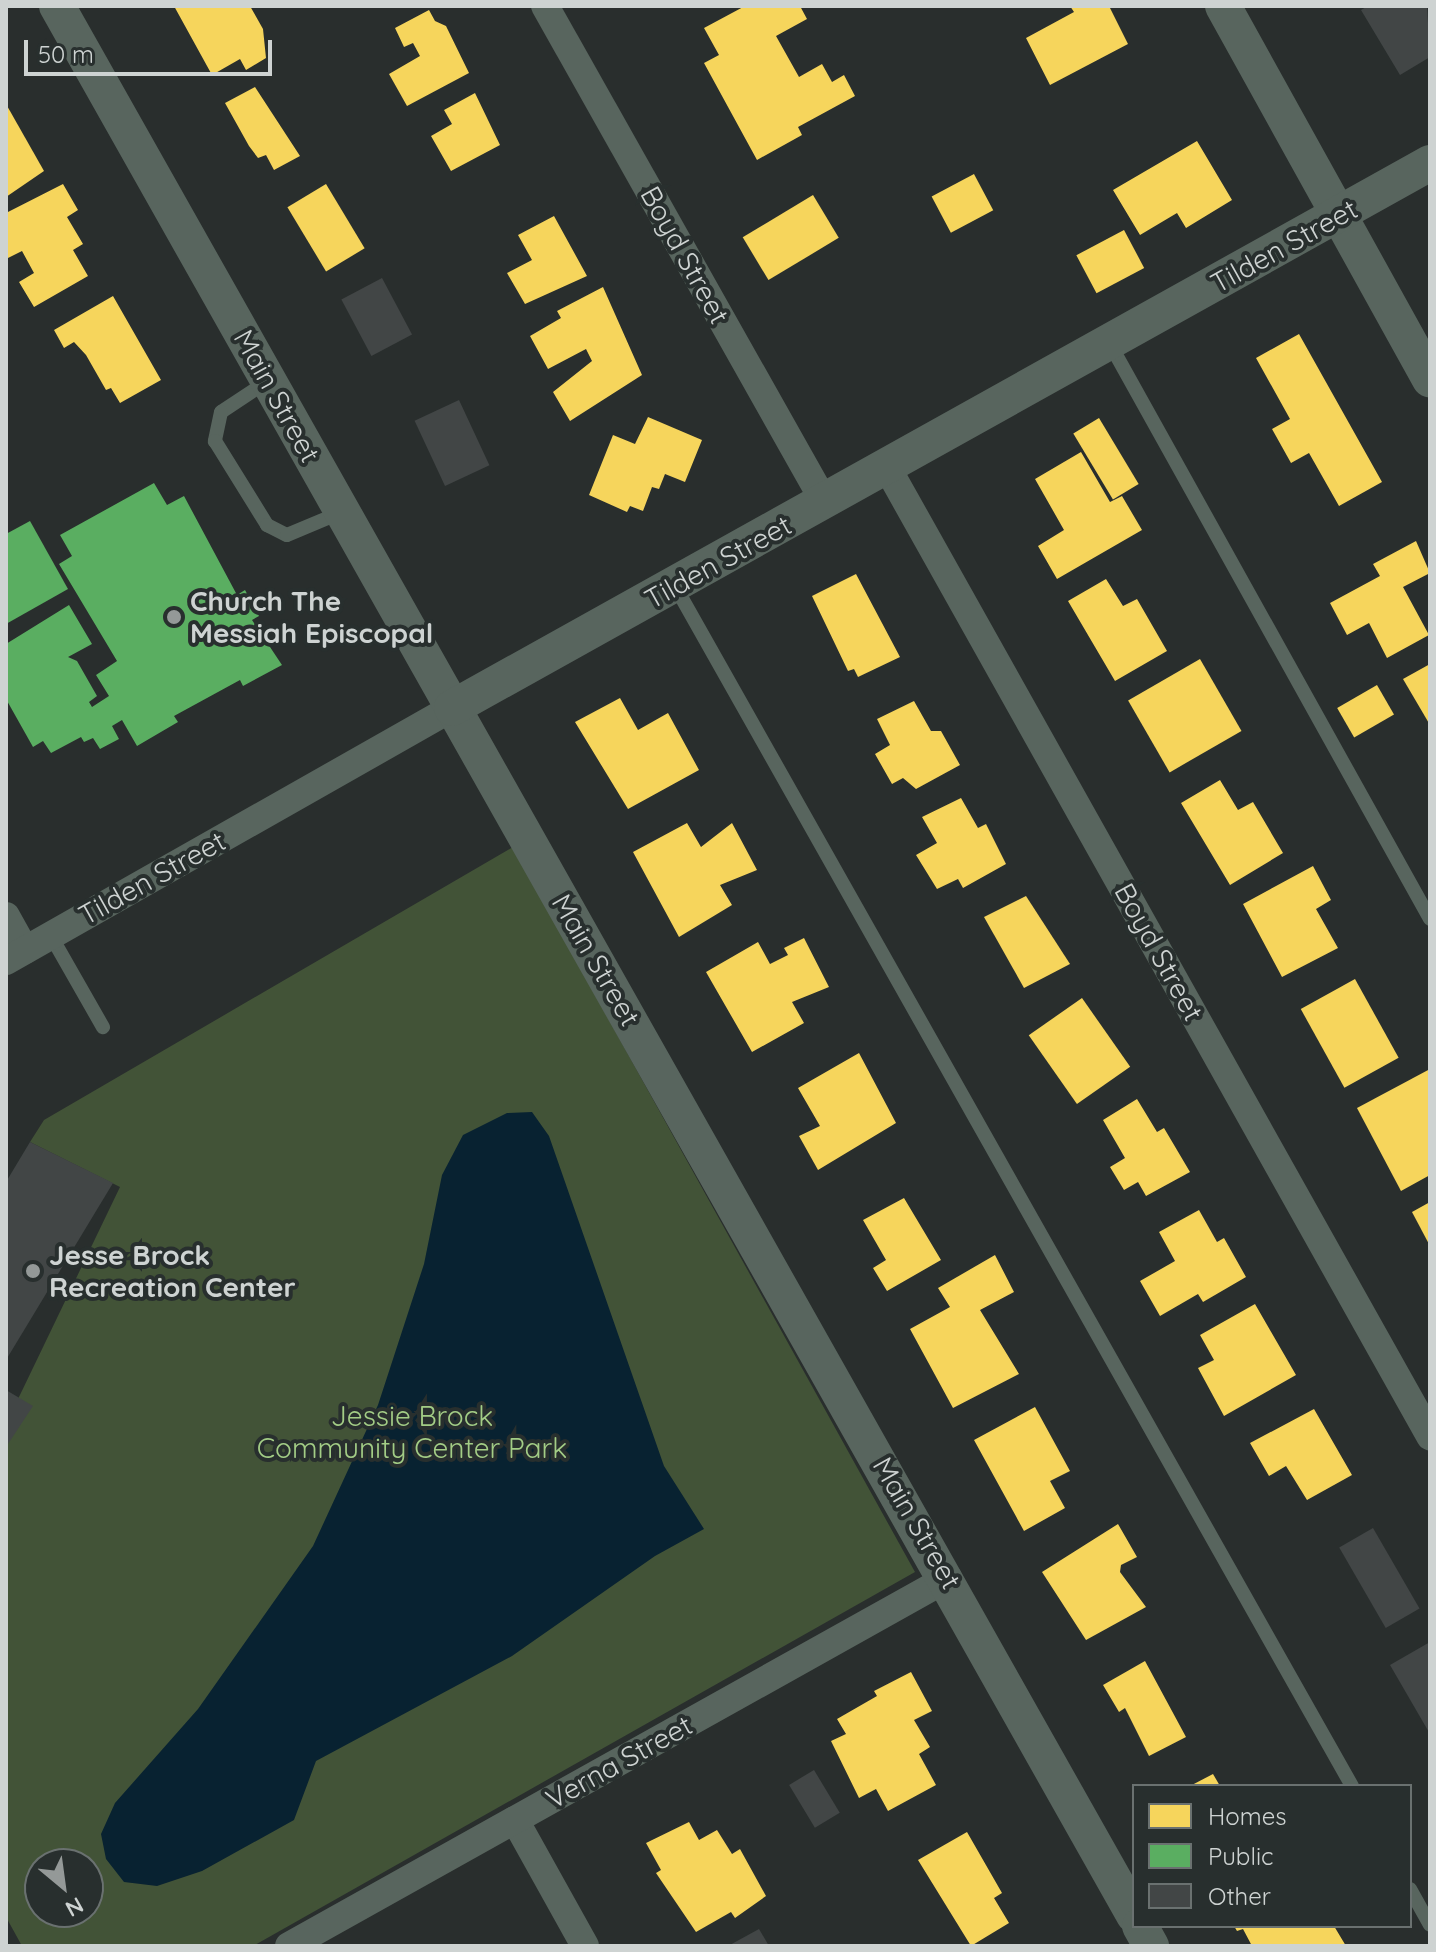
<!DOCTYPE html>
<style>
body{margin:0}
#map{position:relative;width:1436px;height:1952px;overflow:hidden;background:#292e2d;font-family:Quicksand,sans-serif}
div>[style]{position:absolute}
[style*='--x']{left:calc(var(--x)*1px);top:calc(var(--y)*1px);width:calc(var(--w)*1px);rotate:calc(var(--a)*1deg)}
.green>*{inset:0;background:#425337}
.water>*{inset:0;background:#082231}
.homes>*{inset:0;background:#f6d55c;transform-origin:0 0}
.public>*{inset:0;background:#5aae61}
.building>*{inset:0;background:#424646;transform-origin:0 0}
.service>*{height:14px;margin:-7px;padding:0 7px;transform-origin:7px;border-radius:7px;background:#58655e}
.minor>*{height:28px;margin:-14px;padding:0 14px;transform-origin:14px;border-radius:14px;background:#58655e}
.tertiary>*{height:36px;margin:-18px;padding:0 18px;transform-origin:18px;border-radius:18px;background:#58655e}
.dots>*{width:22px;height:22px;translate:-50% -50%;box-sizing:border-box;border:4px solid #282f2e;border-radius:50%}
span{translate:-50% -50%;white-space:nowrap;text-align:center;line-height:1.15;-webkit-text-stroke:8px #282f2e;paint-order:stroke}
.street-label{font-size:28px;color:#ced3d2}
.poi-label{font-size:28px;color:#ced3d2;font-weight:700}
.left{translate:0 -50%;text-align:left}
.park-label{font-size:28px;color:#a3cd86}
.frame{position:absolute;inset:0;border:8px solid #ced3d2;pointer-events:none}
.legend{position:absolute;left:1132px;top:1784px;width:280px;height:144px;box-sizing:border-box;background:#282f2e;border:2px solid #6a7170;margin:0;padding:10px 14px;list-style:none;font-size:24px;color:#ced3d2}
.legend li{display:flex;align-items:center;gap:16px;height:40px}
.legend b{width:40px;border:2px solid #6a7170}
.north{position:absolute;left:24px;top:1848px;width:80px;height:80px;box-sizing:border-box;background:#282f2e;border:2px solid #6a7170;border-radius:50%;rotate:151deg;font-size:22px;font-weight:700;line-height:32px;text-align:center;color:#ced3d2}
.north::after{content:'';display:block;margin:auto;width:28px;height:36px;background:#949998;clip-path:polygon(50% 0,100% 100%,50% 72%,0 100%)}
.scale{position:absolute;left:24px;top:40px;width:248px;height:36px;box-sizing:border-box;border:4px solid #ced3d2;border-top:0;padding-left:10px;font-size:24px;line-height:28px;white-space:nowrap;color:#ced3d2;-webkit-text-stroke:6px #282f2e;paint-order:stroke}
</style>
<div id="map">
<div class="green">
<div style="clip-path:polygon(evenodd,513px 847px,915px 1572px,253px 1946px,22px 1946px,6px 1917px,6px 1424px,120px 1187px,30px 1142px,44px 1120px,513px 847px,40px 1864px,88px 1864px,88px 1912px,40px 1912px,40px 1864px)"></div>
</div>
<div class="water">
<div style="clip-path:polygon(532px 1112px,549px 1136px,664px 1466px,704px 1529px,655px 1556px,512px 1656px,316px 1761px,294px 1820px,202px 1871px,157px 1886px,124px 1882px,106px 1859px,101px 1834px,115px 1803px,198px 1709px,313px 1546px,378px 1405px,424px 1264px,442px 1175px,463px 1135px,507px 1113px)"></div>
</div>
<div class="homes">
<div style="clip-path:polygon(174px 6px,250px 6px,263px 29px,266px 58px,246px 70px,240px 59px,212px 75px)"></div>
<div style="clip-path:polygon(745px 6px,800px 6px,807px 19px,776px 36px,799px 77px,822px 64px,832px 82px,844px 75px,855px 96px,798px 127px,802px 135px,757px 160px,704px 63px,719px 55px,704px 28px)"></div>
<div style="clip-path:polygon(1070px 6px,1109px 6px,1128px 44px,1050px 85px,1026px 38px,1074px 12px)"></div>
<div style="clip-path:polygon(429px 10px,435px 21px,446px 26px,469px 73px,407px 106px,389px 74px,420px 56px,413px 43px,404px 47px,395px 28px)"></div>
<div style="clip-path:polygon(255px 87px,300px 156px,274px 170px,266px 155px,258px 158px,249px 146px,225px 103px)"></div>
<div style="clip-path:polygon(475px 93px,500px 145px,451px 171px,431px 136px,452px 124px,444px 110px)"></div>
<div style="clip-path:polygon(6px 104px,44px 171px,6px 197px)"></div>
<div style="clip-path:polygon(1197px 141px,1232px 200px,1186px 228px,1177px 213px,1140px 235px,1113px 190px)"></div>
<div style="left:974px;top:174px;width:41px;height:48px;rotate:62deg"></div>
<div style="clip-path:polygon(63px 184px,78px 210px,67px 217px,83px 244px,73px 250px,88px 276px,34px 307px,19px 282px,34px 273px,22px 251px,6px 259px,6px 213px)"></div>
<div style="left:326px;top:184px;width:75px;height:45px;rotate:59deg"></div>
<div style="left:813px;top:195px;width:50px;height:82px;rotate:59deg"></div>
<div style="clip-path:polygon(554px 216px,587px 276px,525px 304px,507px 273px,532px 260px,518px 235px)"></div>
<div style="left:1124px;top:230px;width:43px;height:54px;rotate:62deg"></div>
<div style="clip-path:polygon(603px 287px,642px 375px,570px 421px,553px 392px,592px 361px,586px 349px,548px 369px,530px 336px,561px 318px,557px 311px)"></div>
<div style="clip-path:polygon(113px 296px,161px 380px,120px 403px,111px 388px,106px 390px,86px 355px,74px 342px,64px 348px,54px 330px)"></div>
<div style="clip-path:polygon(1299px 334px,1382px 482px,1339px 506px,1309px 453px,1291px 463px,1272px 429px,1290px 419px,1256px 358px)"></div>
<div style="clip-path:polygon(648px 417px,702px 440px,685px 482px,665px 474px,659px 489px,652px 487px,643px 511px,630px 506px,627px 512px,589px 495px,613px 435px,635px 444px)"></div>
<div style="left:1099px;top:418px;width:77px;height:30px;rotate:59deg"></div>
<div style="clip-path:polygon(1081px 452px,1110px 502px,1122px 496px,1142px 530px,1057px 579px,1038px 546px,1064px 530px,1035px 479px)"></div>
<div style="clip-path:polygon(1416px 541px,1430px 573px,1403px 587px,1429px 635px,1387px 658px,1369px 623px,1347px 635px,1330px 603px,1380px 576px,1373px 564px)"></div>
<div style="clip-path:polygon(856px 574px,900px 657px,858px 677px,854px 669px,848px 671px,812px 596px)"></div>
<div style="clip-path:polygon(1106px 579px,1123px 606px,1137px 599px,1167px 651px,1115px 681px,1068px 601px)"></div>
<div style="left:1200px;top:659px;width:83px;height:83px;rotate:60deg"></div>
<div style="clip-path:polygon(1430px 664px,1430px 725px,1403px 679px)"></div>
<div style="left:1377px;top:685px;width:34px;height:46px;rotate:60deg"></div>
<div style="clip-path:polygon(620px 698px,638px 730px,668px 713px,699px 770px,628px 809px,575px 722px)"></div>
<div style="clip-path:polygon(914px 701px,931px 731px,941px 731px,960px 765px,916px 789px,903px 778px,892px 784px,875px 754px,890px 745px,877px 719px)"></div>
<div style="clip-path:polygon(1220px 780px,1238px 810px,1253px 802px,1283px 853px,1230px 885px,1181px 803px)"></div>
<div style="clip-path:polygon(961px 798px,978px 828px,986px 824px,1006px 864px,963px 888px,958px 879px,937px 889px,916px 855px,937px 843px,922px 817px)"></div>
<div style="clip-path:polygon(687px 823px,701px 847px,732px 823px,757px 870px,720px 885px,732px 905px,679px 937px,633px 852px)"></div>
<div style="clip-path:polygon(1313px 866px,1331px 900px,1316px 909px,1338px 948px,1282px 977px,1243px 904px)"></div>
<div style="clip-path:polygon(1026px 896px,1070px 964px,1024px 988px,984px 917px)"></div>
<div style="clip-path:polygon(804px 938px,829px 987px,792px 1002px,804px 1023px,752px 1052px,706px 972px,758px 942px,770px 964px,788px 955px,784px 948px)"></div>
<div style="left:1355px;top:979px;width:90px;height:62px;rotate:61deg"></div>
<div style="left:1082px;top:998px;width:84px;height:65px;rotate:55deg"></div>
<div style="clip-path:polygon(859px 1053px,896px 1123px,818px 1170px,799px 1136px,820px 1126px,798px 1088px)"></div>
<div style="clip-path:polygon(1430px 1069px,1430px 1175px,1401px 1191px,1357px 1108px)"></div>
<div style="clip-path:polygon(1137px 1099px,1157px 1132px,1164px 1128px,1190px 1172px,1146px 1196px,1138px 1182px,1124px 1190px,1110px 1167px,1125px 1158px,1103px 1120px)"></div>
<div style="clip-path:polygon(904px 1198px,941px 1260px,887px 1291px,873px 1268px,886px 1260px,863px 1220px)"></div>
<div style="clip-path:polygon(1430px 1202px,1430px 1246px,1412px 1212px)"></div>
<div style="clip-path:polygon(1199px 1210px,1217px 1242px,1224px 1238px,1246px 1277px,1203px 1302px,1198px 1294px,1160px 1316px,1140px 1281px,1175px 1261px,1159px 1232px)"></div>
<div style="clip-path:polygon(995px 1255px,1014px 1292px,980px 1310px,1019px 1374px,953px 1408px,910px 1329px,950px 1307px,938px 1288px)"></div>
<div style="clip-path:polygon(1255px 1304px,1296px 1375px,1224px 1416px,1198px 1368px,1214px 1360px,1200px 1335px)"></div>
<div style="clip-path:polygon(1035px 1407px,1070px 1471px,1050px 1481px,1065px 1508px,1024px 1531px,974px 1440px)"></div>
<div style="clip-path:polygon(1314px 1409px,1352px 1475px,1307px 1500px,1286px 1466px,1269px 1476px,1250px 1443px)"></div>
<div style="clip-path:polygon(1118px 1524px,1137px 1557px,1121px 1565px,1120px 1572px,1146px 1607px,1086px 1640px,1042px 1572px)"></div>
<div style="clip-path:polygon(1145px 1661px,1186px 1737px,1149px 1756px,1125px 1708px,1119px 1712px,1103px 1685px)"></div>
<div style="clip-path:polygon(911px 1672px,932px 1711px,914px 1720px,930px 1747px,919px 1754px,936px 1785px,888px 1811px,876px 1789px,859px 1798px,831px 1741px,846px 1734px,837px 1719px,877px 1696px,874px 1691px)"></div>
<div style="clip-path:polygon(1213px 1774px,1220px 1786px,1190px 1786px)"></div>
<div style="clip-path:polygon(689px 1822px,699px 1840px,717px 1830px,732px 1854px,740px 1849px,766px 1896px,735px 1918px,731px 1912px,696px 1932px,656px 1873px,661px 1870px,646px 1843px)"></div>
<div style="clip-path:polygon(967px 1832px,1002px 1893px,994px 1898px,1009px 1923px,971px 1946px,918px 1860px)"></div>
<div style="clip-path:polygon(1234px 1926px,1334px 1926px,1346px 1946px,1252px 1946px,1243px 1929px,1237px 1931px)"></div>
</div>
<div class="public">
<div style="clip-path:polygon(154px 483px,167px 505px,184px 496px,237px 595px,245px 590px,259px 616px,252px 620px,282px 665px,243px 686px,240px 680px,174px 716px,178px 722px,137px 746px,122px 720px,112px 726px,119px 739px,100px 749px,93px 738px,84px 742px,81px 737px,51px 753px,43px 741px,33px 747px,6px 699px,6px 644px,69px 605px,92px 644px,68px 657px,77px 661px,97px 696px,89px 702px,92px 707px,109px 696px,96px 675px,117px 661px,59px 564px,72px 556px,60px 535px)"></div>
<div style="clip-path:polygon(30px 521px,68px 589px,6px 624px,6px 534px)"></div>
</div>
<div class="building">
<div style="clip-path:polygon(1368px 6px,1427px 6px,1430px 57px,1400px 75px,1361px 10px)"></div>
<div style="left:382px;top:278px;width:64px;height:46px;rotate:62deg"></div>
<div style="left:459px;top:400px;width:72px;height:49px;rotate:65deg"></div>
<div style="clip-path:polygon(30px 1142px,113px 1183px,6px 1360px,6px 1182px)"></div>
<div style="clip-path:polygon(6px 1390px,33px 1406px,6px 1447px)"></div>
<div style="left:1373px;top:1528px;width:93px;height:39px;rotate:60deg"></div>
<div style="clip-path:polygon(1430px 1642px,1430px 1734px,1390px 1665px)"></div>
<div style="left:814px;top:1770px;width:50px;height:29px;rotate:59deg"></div>
<div style="clip-path:polygon(759px 1929px,769px 1946px,728px 1946px)"></div>
</div>
<div class="service">
<div style="--x:1110;--y:344;--w:658;--a:60.9"></div>
<div style="--x:268;--y:381;--w:56;--a:146.6"></div>
<div style="--x:221;--y:412;--w:30;--a:102"></div>
<div style="--x:215;--y:441;--w:99;--a:58.2"></div>
<div style="--x:267;--y:525;--w:22;--a:27"></div>
<div style="--x:287;--y:535;--w:60;--a:-22.7"></div>
<div style="--x:675;--y:586;--w:1378;--a:60.57"></div>
<div style="--x:51;--y:936;--w:105;--a:60.3"></div>
<div style="--x:1410;--y:1889;--w:41;--a:60.9"></div>
</div>
<div class="minor">
<div style="--x:545;--y:6;--w:570;--a:60.6"></div>
<div style="--x:888;--y:469;--w:1109;--a:60.73"></div>
<div style="--x:6;--y:916;--w:39;--a:61"></div>
<div style="--x:6;--y:961;--w:513;--a:-29.56"></div>
<div style="--x:515;--y:1820;--w:144;--a:60.9"></div>
<div style="--x:289;--y:1946;--w:755;--a:-29.18"></div>
</div>
<div class="tertiary">
<div style="--x:57;--y:6;--w:2192;--a:60.57"></div>
<div style="--x:1223;--y:6;--w:427;--a:61"></div>
<div style="--x:452;--y:708;--w:1120;--a:-29.13"></div>
<div style="--x:1140;--y:1926;--w:23;--a:61"></div>
</div>
<div class="dots">
<div style="left:174px;top:617px;background:#949998"></div>
<div style="left:33px;top:1271px;background:#949998"></div>
</div>
<div class="street-label">
<span style="left:1284px;top:246px;rotate:-29deg">Tilden Street</span>
<span style="left:685px;top:255px;rotate:61deg">Boyd Street</span>
<span style="left:277px;top:396px;rotate:61deg">Main Street</span>
<span style="left:718px;top:562px;rotate:-29deg">Tilden Street</span>
<span style="left:152px;top:878px;rotate:-29deg">Tilden Street</span>
<span style="left:1159px;top:952px;rotate:61deg">Boyd Street</span>
<span style="left:596px;top:960px;rotate:60deg">Main Street</span>
<span style="left:917px;top:1523px;rotate:60deg">Main Street</span>
<span style="left:619px;top:1762px;rotate:-29deg">Verna Street</span>
</div>
<div class="poi-label">
<span class="left" style="left:190px;top:617px">Church The<br>Messiah Episcopal</span>
<span class="left" style="left:49px;top:1271px">Jesse Brock<br>Recreation Center</span>
</div>
<div class="park-label">
<span style="left:412px;top:1432px">Jessie Brock<br>Community Center Park</span>
</div>
<div class="frame"></div>
<ul class="legend">
<li><b style="height:22px;background:#f6d55c"></b>Homes</li>
<li><b style="height:22px;background:#5aae61"></b>Public</li>
<li><b style="height:22px;background:#424646"></b>Other</li>
</ul>
<div class="north">N</div>
<div class="scale">50 m</div>
</div>
